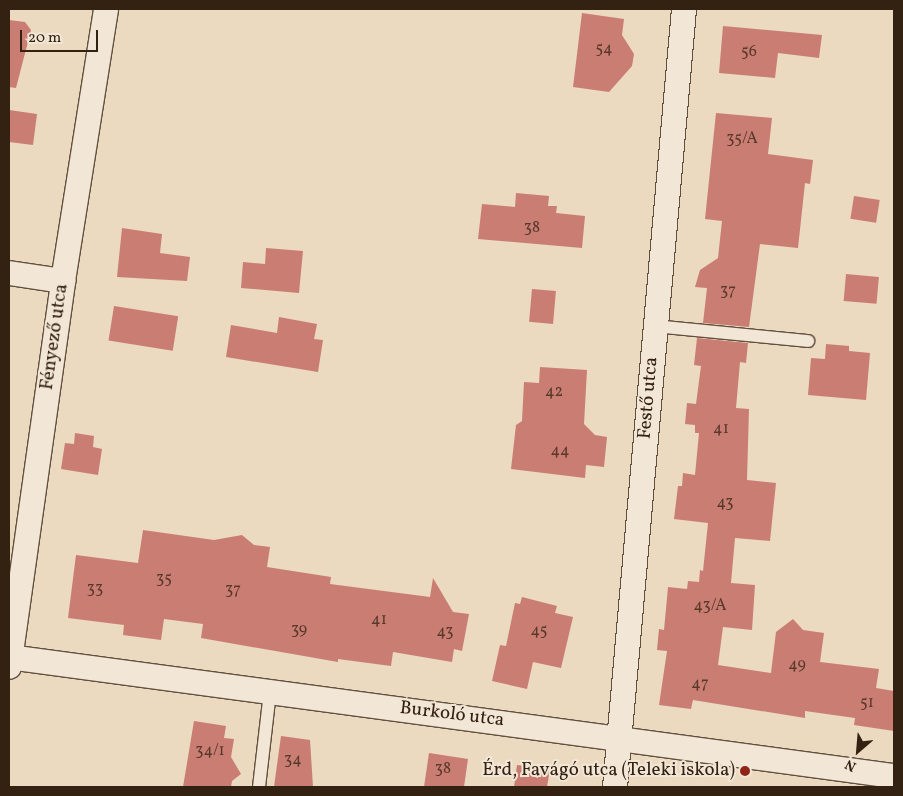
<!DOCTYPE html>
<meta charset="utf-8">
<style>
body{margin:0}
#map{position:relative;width:903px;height:796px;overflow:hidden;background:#ebd9c0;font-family:Vollkorn,serif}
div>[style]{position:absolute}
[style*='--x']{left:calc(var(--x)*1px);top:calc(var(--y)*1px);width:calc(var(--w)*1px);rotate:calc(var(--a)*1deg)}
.building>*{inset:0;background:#ca7d73;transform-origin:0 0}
.roads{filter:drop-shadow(1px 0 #61503d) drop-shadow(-1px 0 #61503d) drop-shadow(0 1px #61503d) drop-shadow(0 -1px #61503d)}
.lane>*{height:12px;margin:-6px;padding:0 6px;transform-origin:6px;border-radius:6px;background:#f2e6d6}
.street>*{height:24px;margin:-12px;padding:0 12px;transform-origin:12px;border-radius:12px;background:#f2e6d6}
.dots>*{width:14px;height:14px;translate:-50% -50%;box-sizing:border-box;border:2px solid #f2e6d6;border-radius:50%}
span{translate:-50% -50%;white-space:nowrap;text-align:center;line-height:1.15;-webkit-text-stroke:4px #f2e6d6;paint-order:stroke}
.number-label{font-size:16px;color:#59392a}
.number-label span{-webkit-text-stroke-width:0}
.street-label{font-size:19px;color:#321}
.poi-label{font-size:19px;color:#321}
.right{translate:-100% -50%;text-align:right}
.frame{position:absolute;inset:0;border:10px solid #321;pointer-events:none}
.north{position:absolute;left:833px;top:726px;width:50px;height:50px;-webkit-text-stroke:4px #f2e6d6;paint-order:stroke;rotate:207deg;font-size:14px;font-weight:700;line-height:20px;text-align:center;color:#321}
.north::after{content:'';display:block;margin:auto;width:18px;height:22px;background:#321;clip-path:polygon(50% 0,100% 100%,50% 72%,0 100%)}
.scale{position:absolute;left:20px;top:30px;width:78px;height:22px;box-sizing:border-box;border:2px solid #321;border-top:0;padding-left:6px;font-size:15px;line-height:18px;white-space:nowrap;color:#321;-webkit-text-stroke:4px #f2e6d6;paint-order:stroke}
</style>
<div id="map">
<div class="building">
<div style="clip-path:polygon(582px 13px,624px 19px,622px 35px,634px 54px,632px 66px,609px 92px,573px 87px)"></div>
<div style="clip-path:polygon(9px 20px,25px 22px,31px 30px,16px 88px,9px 87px)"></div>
<div style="clip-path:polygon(723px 26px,822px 35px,819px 58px,778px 53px,775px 78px,719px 73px)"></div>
<div style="clip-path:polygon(9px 110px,37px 114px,33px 145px,9px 142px)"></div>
<div style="clip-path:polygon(716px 113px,772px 118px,768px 154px,813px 160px,810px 184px,805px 183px,798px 248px,760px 244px,749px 327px,703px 323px,707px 288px,695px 287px,700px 270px,718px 258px,722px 221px,705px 219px)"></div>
<div style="clip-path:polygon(516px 193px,549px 196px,548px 206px,557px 206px,556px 213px,585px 216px,582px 248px,478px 239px,482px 204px,515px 207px)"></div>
<div style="left:854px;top:196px;width:26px;height:23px;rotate:9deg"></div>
<div style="clip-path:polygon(122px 228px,162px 234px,160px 253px,190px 257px,187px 281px,117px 277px)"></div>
<div style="clip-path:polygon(266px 248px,303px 251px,299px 293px,241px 288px,243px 262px,265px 264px)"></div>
<div style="left:846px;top:274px;width:33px;height:27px;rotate:5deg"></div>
<div style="left:532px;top:289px;width:24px;height:33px;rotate:5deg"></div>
<div style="left:114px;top:306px;width:65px;height:35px;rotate:9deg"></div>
<div style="clip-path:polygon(279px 317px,317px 324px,314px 339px,323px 340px,318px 372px,226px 357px,231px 325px,277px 333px)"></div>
<div style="clip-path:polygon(697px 338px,748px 343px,746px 363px,740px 362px,736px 408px,749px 409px,747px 480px,776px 483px,770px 541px,735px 538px,731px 583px,755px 585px,752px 630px,723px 627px,718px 665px,771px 673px,776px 632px,793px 619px,803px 630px,824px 633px,820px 662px,879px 669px,876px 688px,894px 691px,894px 731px,854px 725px,855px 718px,805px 711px,805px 718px,693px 700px,691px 709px,659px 705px,667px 651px,657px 650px,659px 629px,664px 630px,668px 587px,687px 589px,688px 581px,699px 582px,700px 570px,703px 571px,708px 523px,674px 519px,678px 486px,682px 486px,683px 473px,695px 475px,699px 433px,695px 433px,695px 425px,685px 424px,687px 403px,696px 404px,701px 366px,694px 365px)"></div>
<div style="clip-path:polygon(826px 344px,849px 346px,849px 351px,870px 353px,866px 400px,808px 395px,811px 358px,825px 359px)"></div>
<div style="clip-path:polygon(540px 367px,587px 370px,584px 424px,595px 435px,607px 437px,604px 467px,586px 465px,585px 478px,511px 469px,516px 425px,522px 421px,524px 382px,539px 383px)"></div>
<div style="clip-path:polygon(75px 433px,94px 436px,93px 447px,102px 449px,98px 475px,61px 469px,65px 443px,74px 444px)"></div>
<div style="clip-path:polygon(143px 530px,214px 540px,242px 535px,254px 545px,270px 547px,267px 567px,331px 577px,330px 584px,430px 597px,433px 578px,453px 612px,469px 614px,462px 651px,454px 649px,452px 662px,393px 652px,391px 666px,338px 659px,338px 662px,201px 638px,203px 624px,164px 619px,161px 640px,123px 635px,124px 625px,68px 618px,76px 555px,138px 563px)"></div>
<div style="clip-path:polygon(522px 597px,557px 606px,555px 613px,573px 617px,561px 668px,533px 662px,527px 689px,492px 681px,500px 645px,506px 646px,515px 603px,520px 604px)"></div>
<div style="clip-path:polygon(194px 721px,226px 726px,224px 738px,234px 739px,231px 757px,241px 774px,232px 781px,231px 787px,183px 787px)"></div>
<div style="clip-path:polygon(281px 736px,310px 740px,313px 787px,274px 787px)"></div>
<div style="clip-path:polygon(429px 753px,468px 759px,464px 787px,424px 787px)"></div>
<div style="clip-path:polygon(517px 765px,550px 769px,547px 787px,514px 787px)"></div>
</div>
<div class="roads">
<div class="lane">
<div style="--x:655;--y:326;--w:154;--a:5.6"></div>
<div style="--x:259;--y:787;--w:96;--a:-83.4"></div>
</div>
<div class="street">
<div style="--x:9;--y:273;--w:55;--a:8.4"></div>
<div style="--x:9;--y:657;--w:893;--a:7.66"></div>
<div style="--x:9;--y:667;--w:390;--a:-82"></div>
<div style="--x:63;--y:281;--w:275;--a:-81"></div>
<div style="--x:615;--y:787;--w:781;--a:-84.93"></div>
</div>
</div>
<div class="dots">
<div style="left:745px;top:771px;background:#8f2418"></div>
</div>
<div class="number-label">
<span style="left:604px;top:49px">54</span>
<span style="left:749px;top:52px">56</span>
<span style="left:742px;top:139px">35/A</span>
<span style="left:532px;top:228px">38</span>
<span style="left:728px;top:291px">37</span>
<span style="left:554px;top:392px">42</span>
<span style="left:721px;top:429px">41</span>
<span style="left:560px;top:451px">44</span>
<span style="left:725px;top:503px">43</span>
<span style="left:164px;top:579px">35</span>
<span style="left:95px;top:589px">33</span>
<span style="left:233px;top:590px">37</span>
<span style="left:710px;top:606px">43/A</span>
<span style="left:379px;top:620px">41</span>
<span style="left:299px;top:630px">39</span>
<span style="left:539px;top:631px">45</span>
<span style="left:445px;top:632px">43</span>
<span style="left:797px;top:665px">49</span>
<span style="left:700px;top:684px">47</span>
<span style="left:867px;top:703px">51</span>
<span style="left:210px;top:751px">34/1</span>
<span style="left:293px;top:760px">34</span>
<span style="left:443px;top:769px">38</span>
</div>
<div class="street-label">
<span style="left:55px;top:337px;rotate:-82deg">Fényező utca</span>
<span style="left:649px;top:398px;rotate:-85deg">Festő utca</span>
<span style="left:452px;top:715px;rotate:7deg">Burkoló utca</span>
</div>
<div class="poi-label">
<span class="right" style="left:735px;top:771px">Érd, Favágó utca (Teleki iskola)</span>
</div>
<div class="frame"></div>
<div class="north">N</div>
<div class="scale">20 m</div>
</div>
